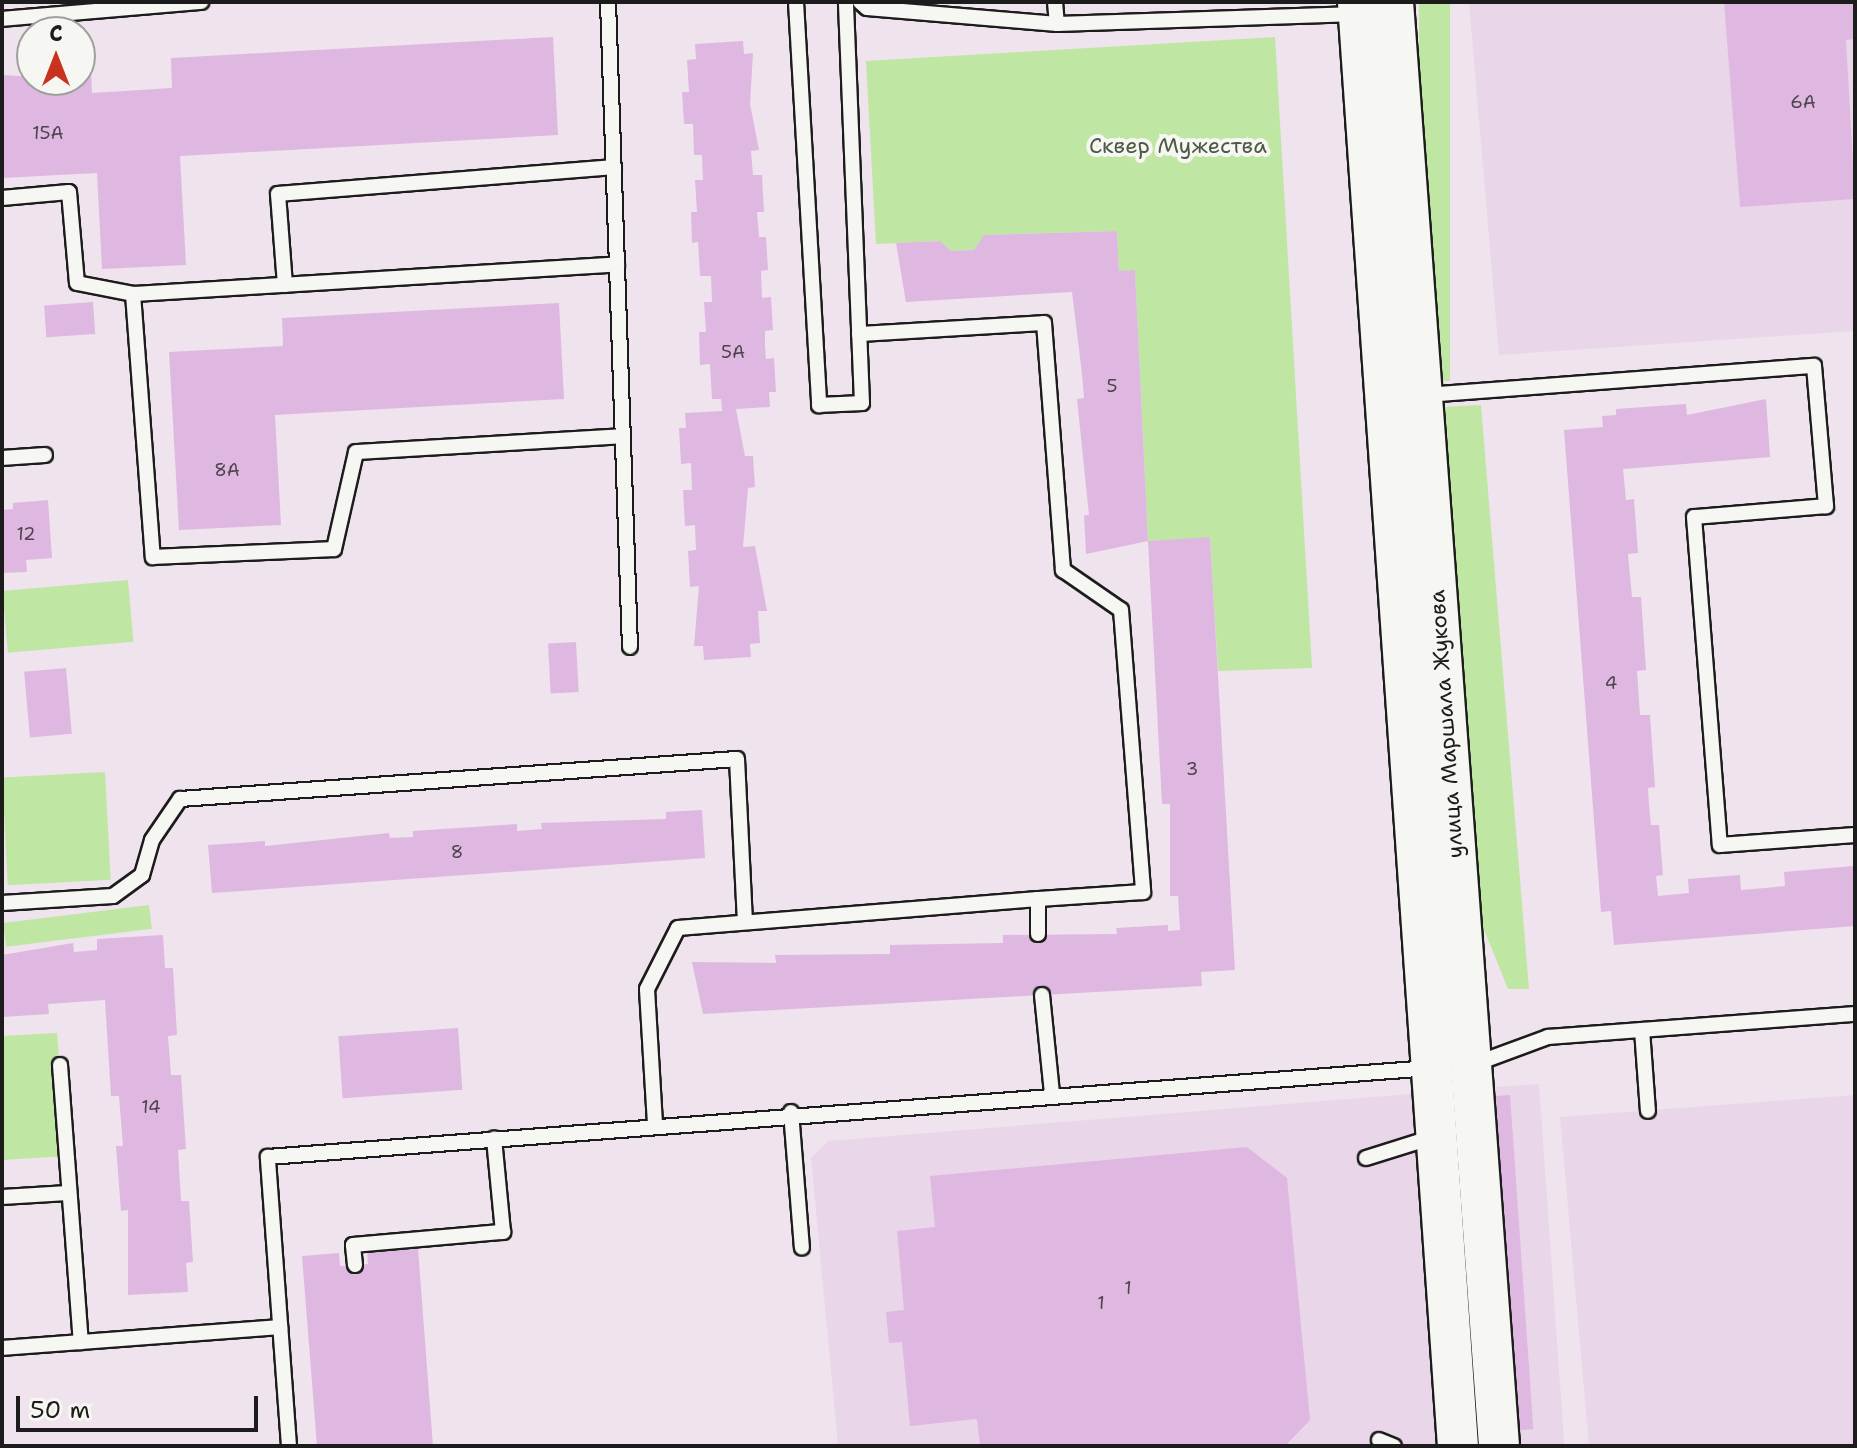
<!DOCTYPE html>
<meta charset="utf-8">
<style>
body{margin:0}
#map{position:relative;width:1857px;height:1448px;overflow:hidden;background:#efe3ed;font-family:"Shantell Sans",sans-serif}
div>[style]{position:absolute}
[style*='--x']{left:calc(var(--x)*1px);top:calc(var(--y)*1px);width:calc(var(--w)*1px);rotate:calc(var(--a)*1deg)}
.built>*{inset:0;background:#ead6e9;transform-origin:0 0}
.green>*{inset:0;background:#bfe7a3;transform-origin:0 0}
.building>*{inset:0;background:#dfb8e1;transform-origin:0 0}
.roads{filter:drop-shadow(2px 0 #1c1c1c) drop-shadow(-2px 0 #1c1c1c) drop-shadow(0 2px #1c1c1c) drop-shadow(0 -2px #1c1c1c)}
.lane>*{height:14px;margin:-7px;padding:0 7px;transform-origin:7px;border-radius:7px;background:#f6f6f2}
.secondary>*{height:40px;margin:-20px;padding:0 20px;transform-origin:20px;border-radius:20px;background:#f6f6f2}
span{translate:-50% -50%;white-space:nowrap;text-align:center;line-height:1.15;-webkit-text-stroke:8px #f6f6f2;paint-order:stroke}
.number-label{font-size:18px;color:#4d434d}
.number-label span{-webkit-text-stroke-width:0}
.park-label{font-size:22px;color:#4d5944}
.street-label{font-size:22px;color:#1c1c1c}
.frame{position:absolute;inset:0;border:4px solid #1c1c1c;pointer-events:none}
.north{position:absolute;left:16px;top:16px;width:80px;height:80px;box-sizing:border-box;background:#f6f6f2;border:2px solid #9f9f9c;border-radius:50%;rotate:0deg;font-size:22px;font-weight:700;line-height:32px;text-align:center;color:#1c1c1c}
.north::after{content:'';display:block;margin:auto;width:28px;height:36px;background:#c8321e;clip-path:polygon(50% 0,100% 100%,50% 72%,0 100%)}
.scale{position:absolute;left:16px;top:1396px;width:242px;height:36px;box-sizing:border-box;border:4px solid #1c1c1c;border-top:0;padding-left:10px;font-size:24px;line-height:28px;white-space:nowrap;color:#1c1c1c;-webkit-text-stroke:6px #f6f6f2;paint-order:stroke}
</style>
<div id="map">
<div class="built">
<div style="clip-path:polygon(1469px 2px,1855px 2px,1855px 331px,1499px 355px)"></div>
<div style="left:1539px;top:1084px;width:363px;height:55px;rotate:86deg"></div>
<div style="clip-path:polygon(1411px 1094px,1442px 1446px,838px 1446px,811px 1158px,828px 1141px)"></div>
<div style="clip-path:polygon(1855px 1095px,1855px 1446px,1589px 1446px,1560px 1117px)"></div>
</div>
<div class="green">
<div style="left:1419px;top:2px;width:31px;height:379px"></div>
<div style="clip-path:polygon(1275px 37px,1312px 668px,1218px 671px,1210px 538px,1148px 541px,1135px 271px,1119px 271px,1117px 231px,985px 235px,974px 250px,951px 251px,939px 241px,876px 244px,866px 61px)"></div>
<div style="clip-path:polygon(1481px 405px,1529px 989px,1508px 989px,1483px 927px,1440px 407px)"></div>
<div style="left:128px;top:580px;width:62px;height:126px;rotate:85deg"></div>
<div style="left:105px;top:772px;width:108px;height:103px;rotate:87deg"></div>
<div style="left:149px;top:905px;width:24px;height:147px;rotate:83deg"></div>
<div style="clip-path:polygon(57px 1033px,67px 1156px,2px 1160px,2px 1036px)"></div>
</div>
<div class="building">
<div style="clip-path:polygon(1724px 2px,1855px 2px,1855px 39px,1846px 40px,1855px 199px,1740px 207px)"></div>
<div style="clip-path:polygon(553px 37px,558px 135px,180px 156px,186px 265px,102px 269px,97px 173px,2px 178px,2px 75px,80px 80px,80px 70px,91px 69px,92px 93px,172px 88px,171px 58px)"></div>
<div style="clip-path:polygon(743px 41px,744px 54px,753px 53px,750px 104px,759px 150px,751px 151px,753px 175px,762px 175px,764px 212px,757px 212px,758px 224px,759px 237px,766px 237px,768px 270px,761px 271px,762px 298px,771px 297px,773px 330px,765px 331px,765px 345px,766px 359px,774px 358px,776px 392px,769px 392px,770px 407px,736px 409px,745px 456px,753px 456px,755px 487px,748px 488px,743px 547px,755px 546px,767px 611px,758px 611px,760px 643px,750px 644px,751px 657px,704px 660px,703px 646px,694px 646px,699px 586px,690px 587px,688px 551px,696px 550px,695px 525px,685px 526px,683px 490px,692px 490px,691px 463px,681px 464px,679px 428px,686px 428px,685px 413px,722px 411px,721px 399px,712px 399px,710px 364px,700px 365px,699px 332px,706px 332px,704px 302px,712px 302px,711px 276px,700px 276px,698px 242px,692px 243px,691px 212px,697px 212px,695px 180px,703px 180px,702px 155px,694px 155px,693px 124px,684px 124px,682px 92px,689px 92px,687px 60px,696px 59px,695px 44px)"></div>
<div style="clip-path:polygon(1117px 231px,1119px 271px,1135px 270px,1148px 541px,1086px 554px,1084px 515px,1089px 515px,1077px 399px,1084px 398px,1082px 374px,1072px 292px,906px 302px,896px 243px,940px 241px,951px 251px,974px 250px,984px 235px)"></div>
<div style="left:93px;top:302px;width:32px;height:49px;rotate:86deg"></div>
<div style="clip-path:polygon(559px 303px,564px 399px,275px 415px,281px 525px,179px 530px,169px 352px,283px 346px,282px 318px)"></div>
<div style="clip-path:polygon(1766px 399px,1770px 457px,1623px 469px,1626px 500px,1634px 499px,1638px 553px,1628px 554px,1632px 597px,1641px 597px,1646px 670px,1637px 671px,1640px 715px,1650px 715px,1655px 787px,1648px 788px,1649px 806px,1651px 825px,1659px 825px,1663px 875px,1656px 876px,1658px 896px,1689px 893px,1688px 879px,1740px 875px,1741px 890px,1765px 888px,1785px 886px,1784px 872px,1853px 866px,1855px 926px,1614px 945px,1611px 911px,1601px 912px,1564px 430px,1603px 427px,1602px 416px,1616px 415px,1616px 409px,1686px 404px,1687px 415px)"></div>
<div style="clip-path:polygon(48px 500px,52px 558px,26px 560px,27px 572px,2px 573px,2px 510px,13px 509px,13px 503px)"></div>
<div style="clip-path:polygon(1210px 537px,1235px 970px,1201px 972px,1202px 986px,703px 1014px,692px 962px,776px 963px,775px 955px,890px 954px,890px 945px,1003px 943px,1003px 935px,1117px 934px,1116px 928px,1168px 925px,1168px 931px,1180px 930px,1178px 896px,1170px 896px,1170px 804px,1162px 804px,1148px 541px)"></div>
<div style="left:576px;top:642px;width:50px;height:28px;rotate:87deg"></div>
<div style="left:66px;top:668px;width:66px;height:42px;rotate:85deg"></div>
<div style="clip-path:polygon(702px 810px,705px 858px,212px 893px,208px 845px,265px 841px,265px 846px,389px 833px,390px 838px,413px 837px,413px 831px,517px 824px,517px 831px,542px 829px,541px 823px,666px 819px,666px 812px)"></div>
<div style="clip-path:polygon(163px 935px,165px 968px,173px 968px,177px 1035px,168px 1036px,171px 1075px,181px 1075px,186px 1149px,178px 1150px,181px 1201px,189px 1201px,193px 1262px,186px 1263px,188px 1292px,128px 1295px,128px 1210px,121px 1211px,116px 1146px,123px 1146px,119px 1096px,111px 1096px,105px 1000px,48px 1004px,49px 1014px,2px 1017px,2px 955px,73px 943px,74px 952px,97px 950px,97px 939px)"></div>
<div style="left:458px;top:1028px;width:62px;height:120px;rotate:86deg"></div>
<div style="left:1510px;top:1095px;width:335px;height:21px;rotate:86deg"></div>
<div style="clip-path:polygon(1247px 1147px,1287px 1178px,1310px 1420px,1285px 1446px,980px 1446px,977px 1419px,910px 1426px,902px 1342px,889px 1343px,886px 1312px,904px 1310px,897px 1231px,935px 1227px,930px 1176px)"></div>
<div style="clip-path:polygon(418px 1249px,433px 1446px,317px 1446px,302px 1256px,339px 1253px,340px 1266px,368px 1264px,367px 1252px)"></div>
</div>
<div class="roads">
<div class="lane">
<div style="--x:608;--y:2;--w:645;--a:88.05"></div>
<div style="--x:796;--y:2;--w:404;--a:86.7"></div>
<div style="--x:819;--y:405;--w:43;--a:-2.7"></div>
<div style="--x:862;--y:403;--w:401;--a:-92.3"></div>
<div style="--x:860;--y:2;--w:9;--a:41"></div>
<div style="--x:867;--y:8;--w:191;--a:4.8"></div>
<div style="--x:1057;--y:24;--w:300;--a:-1.9"></div>
<div style="--x:1055;--y:2;--w:22;--a:85"></div>
<div style="--x:2;--y:19;--w:200;--a:-4.9"></div>
<div style="--x:2;--y:198;--w:67;--a:-5.1"></div>
<div style="--x:69;--y:192;--w:91;--a:85"></div>
<div style="--x:77;--y:283;--w:57;--a:11.1"></div>
<div style="--x:133;--y:294;--w:485;--a:-3.5"></div>
<div style="--x:285;--y:285;--w:91;--a:-94.4"></div>
<div style="--x:278;--y:194;--w:337;--a:-4.6"></div>
<div style="--x:133;--y:294;--w:264;--a:85.7"></div>
<div style="--x:153;--y:557;--w:181;--a:-2.5"></div>
<div style="--x:334;--y:549;--w:99;--a:-77.2"></div>
<div style="--x:356;--y:452;--w:267;--a:-3.4"></div>
<div style="--x:859;--y:334;--w:185;--a:-3.4"></div>
<div style="--x:1044;--y:323;--w:248;--a:85.6"></div>
<div style="--x:1063;--y:570;--w:70;--a:34.6"></div>
<div style="--x:1121;--y:610;--w:283;--a:85.5"></div>
<div style="--x:1143;--y:892;--w:105;--a:176.2"></div>
<div style="--x:1426;--y:395;--w:389;--a:-4.3"></div>
<div style="--x:1814;--y:366;--w:141;--a:85.1"></div>
<div style="--x:1826;--y:506;--w:132;--a:175.2"></div>
<div style="--x:1694;--y:517;--w:329;--a:85.5"></div>
<div style="--x:1720;--y:845;--w:135;--a:-4.2"></div>
<div style="--x:2;--y:458;--w:43;--a:-4"></div>
<div style="--x:2;--y:903;--w:111;--a:-3.6"></div>
<div style="--x:113;--y:896;--w:36;--a:-36"></div>
<div style="--x:142;--y:875;--w:36;--a:-74"></div>
<div style="--x:152;--y:840;--w:50;--a:-55.7"></div>
<div style="--x:180;--y:799;--w:558;--a:-4.11"></div>
<div style="--x:737;--y:759;--w:162;--a:87.2"></div>
<div style="--x:1042;--y:995;--w:100;--a:84.2"></div>
<div style="--x:1642;--y:1030;--w:81;--a:85.8"></div>
<div style="--x:1475;--y:1064;--w:78;--a:-20.3"></div>
<div style="--x:1548;--y:1037;--w:308;--a:-4.3"></div>
<div style="--x:60;--y:1065;--w:278;--a:85.7"></div>
<div style="--x:791;--y:1112;--w:136;--a:85.4"></div>
<div style="--x:655;--y:1124;--w:135;--a:-93.4"></div>
<div style="--x:647;--y:989;--w:68;--a:-63.1"></div>
<div style="--x:678;--y:928;--w:361;--a:-4.6"></div>
<div style="--x:1038;--y:899;--w:35;--a:90"></div>
<div style="--x:1366;--y:1158;--w:70;--a:-17.4"></div>
<div style="--x:2;--y:1197;--w:67;--a:-3.4"></div>
<div style="--x:355;--y:1265;--w:20;--a:-96"></div>
<div style="--x:353;--y:1245;--w:151;--a:-5"></div>
<div style="--x:503;--y:1232;--w:94;--a:-95.5"></div>
<div style="--x:2;--y:1348;--w:279;--a:-4.3"></div>
<div style="--x:1379;--y:1440;--w:16;--a:22"></div>
<div style="--x:289;--y:1446;--w:290;--a:-94.2"></div>
<div style="--x:268;--y:1157;--w:1164;--a:-4.38"></div>
</div>
<div class="secondary">
<div style="--x:1358;--y:2;--w:1447;--a:86.04"></div>
<div style="--x:1393;--y:2;--w:1448;--a:85.8"></div>
</div>
</div>
<div class="number-label">
<span style="left:1803px;top:102px">6А</span>
<span style="left:48px;top:133px">15А</span>
<span style="left:733px;top:352px">5А</span>
<span style="left:1112px;top:386px">5</span>
<span style="left:227px;top:470px">8А</span>
<span style="left:26px;top:534px">12</span>
<span style="left:1611px;top:683px">4</span>
<span style="left:1192px;top:769px">3</span>
<span style="left:457px;top:852px">8</span>
<span style="left:151px;top:1107px">14</span>
<span style="left:1128px;top:1288px">1</span>
<span style="left:1101px;top:1303px">1</span>
</div>
<div class="park-label">
<span style="left:1178px;top:146px">Сквер Мужества</span>
</div>
<div class="street-label">
<span style="left:1446px;top:724px;rotate:-94deg">улица Маршала Жукова</span>
</div>
<div class="frame"></div>
<div class="north">С</div>
<div class="scale">50 m</div>
</div>
